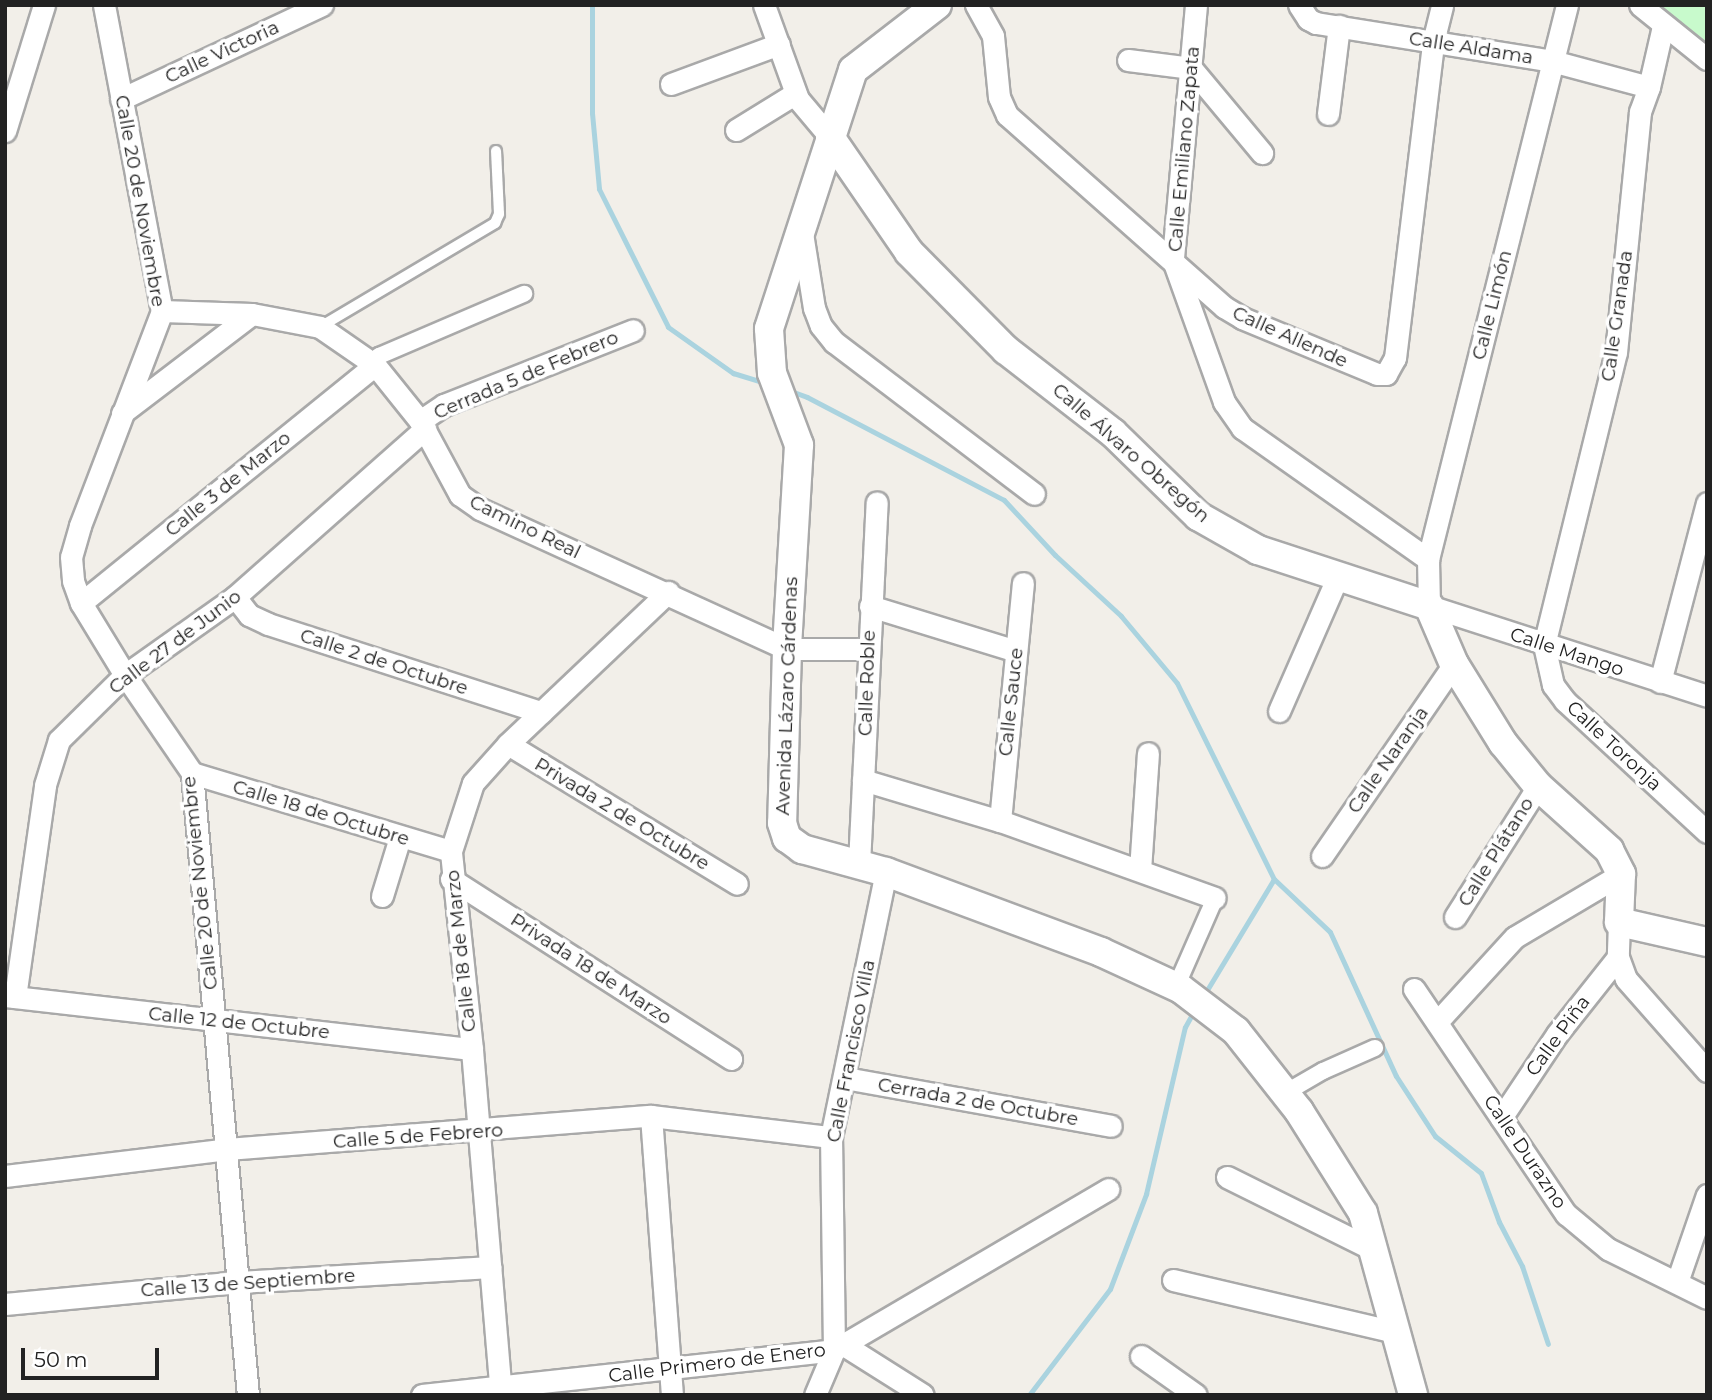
<!DOCTYPE html>
<meta charset="utf-8">
<style>
body{margin:0}
#map{position:relative;width:1712px;height:1400px;overflow:hidden;background:#f2efe9;font-family:Montserrat,sans-serif}
div>[style]{position:absolute}
[style*='--x']{left:calc(var(--x)*1px);top:calc(var(--y)*1px);width:calc(var(--w)*1px);rotate:calc(var(--a)*1deg)}
.park>*{inset:0;background:#c8facc}
.stream>*{height:5px;margin:-2.5px;padding:0 2.5px;transform-origin:2.5px;border-radius:2.5px;background:#aad3df}
.roads{filter:drop-shadow(2px 0 #a9a9a9) drop-shadow(-2px 0 #a9a9a9) drop-shadow(0 2px #a9a9a9) drop-shadow(0 -2px #a9a9a9)}
.service>*{height:10px;margin:-5px;padding:0 5px;transform-origin:5px;border-radius:5px;background:#fff}
.pedestrian>*{height:16px;margin:-8px;padding:0 8px;transform-origin:8px;border-radius:8px;background:#fff}
.minor>*{height:21px;margin:-10.5px;padding:0 10.5px;transform-origin:10.5px;border-radius:10.5px;background:#fff}
.tertiary>*{height:28px;margin:-14px;padding:0 14px;transform-origin:14px;border-radius:14px;background:#fff}
span{translate:-50% -50%;white-space:nowrap;text-align:center;line-height:1.15;-webkit-text-stroke:7px #fff;paint-order:stroke}
.street-label{font-size:19px;color:#222}
.frame{position:absolute;inset:0;border:7px solid #222;pointer-events:none}
.scale{position:absolute;left:21px;top:1348px;width:138px;height:32px;box-sizing:border-box;border:4px solid #222;border-top:0;padding-left:9px;font-size:21px;line-height:24px;white-space:nowrap;color:#222;-webkit-text-stroke:5px #fff;paint-order:stroke}
</style>
<div id="map">
<div class="park">
<div style="clip-path:polygon(1646px 5px,1704px 5px,1707px 9px,1707px 55px)"></div>
</div>
<div class="stream">
<div style="--x:592;--y:5;--w:108;--a:90"></div>
<div style="--x:592;--y:113;--w:76;--a:84.7"></div>
<div style="--x:599;--y:189;--w:154;--a:63.4"></div>
<div style="--x:668;--y:327;--w:80;--a:35.3"></div>
<div style="--x:733;--y:373;--w:34;--a:17"></div>
<div style="--x:788;--y:390;--w:20;--a:20"></div>
<div style="--x:807;--y:397;--w:222;--a:27.6"></div>
<div style="--x:1004;--y:500;--w:75;--a:47.2"></div>
<div style="--x:1055;--y:555;--w:90;--a:42.7"></div>
<div style="--x:1121;--y:616;--w:87;--a:50.1"></div>
<div style="--x:1177;--y:683;--w:219;--a:63.7"></div>
<div style="--x:1274;--y:879;--w:77;--a:43.4"></div>
<div style="--x:1330;--y:932;--w:158;--a:65.4"></div>
<div style="--x:1396;--y:1076;--w:72;--a:57"></div>
<div style="--x:1435;--y:1136;--w:59;--a:38.8"></div>
<div style="--x:1481;--y:1173;--w:52;--a:69.8"></div>
<div style="--x:1499;--y:1222;--w:50;--a:62.4"></div>
<div style="--x:1522;--y:1266;--w:82;--a:71.6"></div>
<div style="--x:1204;--y:995;--w:135;--a:-58.9"></div>
<div style="--x:1029;--y:1395;--w:133;--a:-52.6"></div>
<div style="--x:1110;--y:1289;--w:102;--a:-69.2"></div>
<div style="--x:1146;--y:1194;--w:171;--a:-76.9"></div>
<div style="--x:1185;--y:1027;--w:21;--a:-61"></div>
</div>
<div class="roads">
<div class="service">
<div style="--x:320;--y:327;--w:204;--a:-30.7"></div>
<div style="--x:495;--y:223;--w:10;--a:-66"></div>
<div style="--x:499;--y:214;--w:63;--a:-92.7"></div>
</div>
<div class="pedestrian">
<div style="--x:375;--y:365;--w:10;--a:-66"></div>
<div style="--x:379;--y:356;--w:158;--a:-23.2"></div>
<div style="--x:1176;--y:987;--w:97;--a:-66.3"></div>
<div style="--x:1285;--y:1093;--w:44;--a:-30.1"></div>
<div style="--x:1323;--y:1071;--w:57;--a:-23.9"></div>
</div>
<div class="minor">
<div style="--x:104;--y:5;--w:311;--a:79.3"></div>
<div style="--x:162;--y:311;--w:230;--a:110.9"></div>
<div style="--x:80;--y:526;--w:32;--a:106"></div>
<div style="--x:71;--y:557;--w:24;--a:85"></div>
<div style="--x:73;--y:581;--w:23;--a:70"></div>
<div style="--x:81;--y:603;--w:84;--a:58.6"></div>
<div style="--x:125;--y:675;--w:119;--a:55.6"></div>
<div style="--x:192;--y:773;--w:625;--a:84.86"></div>
<div style="--x:764;--y:5;--w:100;--a:70.1"></div>
<div style="--x:798;--y:99;--w:50;--a:49.9"></div>
<div style="--x:976;--y:5;--w:35;--a:61"></div>
<div style="--x:993;--y:36;--w:61;--a:84.4"></div>
<div style="--x:999;--y:97;--w:20;--a:66"></div>
<div style="--x:1007;--y:115;--w:290;--a:41.5"></div>
<div style="--x:1224;--y:307;--w:21;--a:31"></div>
<div style="--x:1242;--y:318;--w:146;--a:22.5"></div>
<div style="--x:1377;--y:374;--w:9;--a:0"></div>
<div style="--x:1386;--y:374;--w:18;--a:-61"></div>
<div style="--x:1395;--y:358;--w:318;--a:-83.1"></div>
<div style="--x:1433;--y:42;--w:38;--a:-76"></div>
<div style="--x:1196;--y:5;--w:256;--a:95.2"></div>
<div style="--x:1173;--y:260;--w:151;--a:70.2"></div>
<div style="--x:1224;--y:402;--w:32;--a:55"></div>
<div style="--x:1242;--y:428;--w:228;--a:35.2"></div>
<div style="--x:1299;--y:5;--w:17;--a:57"></div>
<div style="--x:1308;--y:19;--w:9;--a:27"></div>
<div style="--x:1316;--y:23;--w:239;--a:9.1"></div>
<div style="--x:1552;--y:61;--w:100;--a:15"></div>
<div style="--x:1567;--y:5;--w:571;--a:104.08"></div>
<div style="--x:1428;--y:559;--w:47;--a:88.8"></div>
<div style="--x:1429;--y:606;--w:292;--a:17.9"></div>
<div style="--x:1640;--y:5;--w:86;--a:38.9"></div>
<div style="--x:1663;--y:26;--w:63;--a:102.9"></div>
<div style="--x:1649;--y:87;--w:27;--a:110"></div>
<div style="--x:1640;--y:112;--w:241;--a:95.7"></div>
<div style="--x:1616;--y:352;--w:302;--a:103.8"></div>
<div style="--x:1544;--y:645;--w:41;--a:77.3"></div>
<div style="--x:1553;--y:685;--w:20;--a:53"></div>
<div style="--x:1565;--y:701;--w:193;--a:42.7"></div>
<div style="--x:1128;--y:60;--w:64;--a:7.2"></div>
<div style="--x:1191;--y:68;--w:111;--a:50.1"></div>
<div style="--x:671;--y:84;--w:115;--a:-20.3"></div>
<div style="--x:121;--y:99;--w:222;--a:-25.1"></div>
<div style="--x:1328;--y:114;--w:89;--a:-82.9"></div>
<div style="--x:736;--y:130;--w:70;--a:-31.7"></div>
<div style="--x:5;--y:131;--w:132;--a:-72.8"></div>
<div style="--x:802;--y:233;--w:76;--a:80.9"></div>
<div style="--x:814;--y:308;--w:19;--a:69"></div>
<div style="--x:821;--y:326;--w:21;--a:51"></div>
<div style="--x:834;--y:342;--w:251;--a:37.2"></div>
<div style="--x:162;--y:311;--w:90;--a:1.9"></div>
<div style="--x:252;--y:314;--w:69;--a:10.8"></div>
<div style="--x:320;--y:327;--w:67;--a:34.6"></div>
<div style="--x:375;--y:365;--w:72;--a:51.2"></div>
<div style="--x:420;--y:421;--w:84;--a:61.6"></div>
<div style="--x:460;--y:495;--w:24;--a:35"></div>
<div style="--x:480;--y:509;--w:337;--a:24.5"></div>
<div style="--x:787;--y:649;--w:81;--a:0"></div>
<div style="--x:122;--y:413;--w:163;--a:-37.3"></div>
<div style="--x:420;--y:421;--w:29;--a:-34"></div>
<div style="--x:444;--y:405;--w:203;--a:-21.6"></div>
<div style="--x:235;--y:597;--w:23;--a:52"></div>
<div style="--x:249;--y:615;--w:21;--a:25"></div>
<div style="--x:268;--y:624;--w:287;--a:17.9"></div>
<div style="--x:81;--y:603;--w:378;--a:-39"></div>
<div style="--x:870;--y:606;--w:153;--a:17.1"></div>
<div style="--x:1660;--y:682;--w:185;--a:-75.3"></div>
<div style="--x:1279;--y:711;--w:147;--a:-66.4"></div>
<div style="--x:508;--y:744;--w:268;--a:31.4"></div>
<div style="--x:192;--y:773;--w:270;--a:16.8"></div>
<div style="--x:863;--y:780;--w:143;--a:16.7"></div>
<div style="--x:1000;--y:821;--w:228;--a:19.7"></div>
<div style="--x:1000;--y:821;--w:239;--a:-84.5"></div>
<div style="--x:1322;--y:856;--w:233;--a:-55.5"></div>
<div style="--x:859;--y:864;--w:362;--a:-87.2"></div>
<div style="--x:1140;--y:870;--w:117;--a:-86.1"></div>
<div style="--x:451;--y:879;--w:333;--a:32.7"></div>
<div style="--x:382;--y:896;--w:62;--a:-73"></div>
<div style="--x:1455;--y:917;--w:155;--a:-57.6"></div>
<div style="--x:1619;--y:922;--w:35;--a:92"></div>
<div style="--x:1618;--y:957;--w:23;--a:70"></div>
<div style="--x:1626;--y:979;--w:123;--a:48.6"></div>
<div style="--x:1414;--y:989;--w:272;--a:56"></div>
<div style="--x:1566;--y:1214;--w:55;--a:39.8"></div>
<div style="--x:1608;--y:1249;--w:110;--a:26.3"></div>
<div style="--x:5;--y:996;--w:470;--a:6.5"></div>
<div style="--x:15;--y:997;--w:214;--a:-81.9"></div>
<div style="--x:45;--y:785;--w:47;--a:-72.7"></div>
<div style="--x:59;--y:740;--w:93;--a:-44.6"></div>
<div style="--x:125;--y:675;--w:135;--a:-35.3"></div>
<div style="--x:235;--y:597;--w:254;--a:-41.5"></div>
<div style="--x:1437;--y:1022;--w:115;--a:-47.5"></div>
<div style="--x:1515;--y:937;--w:123;--a:-30.7"></div>
<div style="--x:845;--y:1078;--w:270;--a:10.2"></div>
<div style="--x:651;--y:1116;--w:280;--a:85.7"></div>
<div style="--x:1501;--y:1118;--w:101;--a:-56.3"></div>
<div style="--x:1557;--y:1034;--w:98;--a:-51.6"></div>
<div style="--x:5;--y:1176;--w:224;--a:-6.9"></div>
<div style="--x:227;--y:1149;--w:425;--a:-4.5"></div>
<div style="--x:651;--y:1116;--w:181;--a:6.7"></div>
<div style="--x:1227;--y:1177;--w:166;--a:26.4"></div>
<div style="--x:1173;--y:1280;--w:227;--a:13.2"></div>
<div style="--x:1677;--y:1282;--w:92;--a:-71"></div>
<div style="--x:5;--y:1304;--w:235;--a:-5.4"></div>
<div style="--x:239;--y:1282;--w:252;--a:-3.4"></div>
<div style="--x:844;--y:1345;--w:93;--a:32.3"></div>
<div style="--x:1141;--y:1356;--w:67;--a:35.3"></div>
<div style="--x:422;--y:1395;--w:414;--a:-6.2"></div>
<div style="--x:834;--y:1350;--w:318;--a:-30.4"></div>
<div style="--x:501;--y:1395;--w:347;--a:-94.8"></div>
<div style="--x:472;--y:1049;--w:199;--a:-96.1"></div>
<div style="--x:451;--y:851;--w:71;--a:-72.1"></div>
<div style="--x:473;--y:783;--w:52;--a:-48.1"></div>
<div style="--x:508;--y:744;--w:221;--a:-43.5"></div>
<div style="--x:815;--y:1395;--w:49;--a:-67.1"></div>
<div style="--x:834;--y:1350;--w:213;--a:-90.8"></div>
<div style="--x:831;--y:1137;--w:271;--a:-78.3"></div>
</div>
<div class="tertiary">
<div style="--x:937;--y:5;--w:106;--a:142.3"></div>
<div style="--x:853;--y:70;--w:272;--a:108"></div>
<div style="--x:769;--y:329;--w:44;--a:86.1"></div>
<div style="--x:772;--y:373;--w:77;--a:69.4"></div>
<div style="--x:799;--y:445;--w:204;--a:93.4"></div>
<div style="--x:787;--y:649;--w:174;--a:91.6"></div>
<div style="--x:782;--y:823;--w:16;--a:72"></div>
<div style="--x:787;--y:838;--w:19;--a:36"></div>
<div style="--x:802;--y:849;--w:87;--a:15.3"></div>
<div style="--x:886;--y:872;--w:229;--a:20.4"></div>
<div style="--x:1101;--y:952;--w:88;--a:24.8"></div>
<div style="--x:1181;--y:989;--w:69;--a:37.4"></div>
<div style="--x:1236;--y:1031;--w:102;--a:51.8"></div>
<div style="--x:1299;--y:1111;--w:120;--a:57.9"></div>
<div style="--x:1363;--y:1213;--w:189;--a:74.6"></div>
<div style="--x:830;--y:137;--w:140;--a:55.5"></div>
<div style="--x:909;--y:252;--w:138;--a:45.3"></div>
<div style="--x:1006;--y:350;--w:135;--a:37.8"></div>
<div style="--x:1113;--y:433;--w:119;--a:44.3"></div>
<div style="--x:1198;--y:516;--w:69;--a:29.5"></div>
<div style="--x:1258;--y:550;--w:180;--a:18.1"></div>
<div style="--x:1429;--y:606;--w:63;--a:66.7"></div>
<div style="--x:1454;--y:664;--w:93;--a:58.2"></div>
<div style="--x:1503;--y:743;--w:55;--a:50.9"></div>
<div style="--x:1538;--y:786;--w:96;--a:42"></div>
<div style="--x:1609;--y:850;--w:27;--a:63"></div>
<div style="--x:1621;--y:874;--w:48;--a:92.4"></div>
<div style="--x:1619;--y:922;--w:90;--a:12.8"></div>
</div>
</div>
<div class="street-label">
<span style="left:1471px;top:48px;rotate:9deg">Calle Aldama</span>
<span style="left:222px;top:52px;rotate:-25deg">Calle Victoria</span>
<span style="left:1184px;top:149px;rotate:-85deg">Calle Emiliano Zapata</span>
<span style="left:140px;top:201px;rotate:80deg">Calle 20 de Noviembre</span>
<span style="left:1492px;top:305px;rotate:-76deg">Calle Limón</span>
<span style="left:1617px;top:316px;rotate:-82deg">Calle Granada</span>
<span style="left:1290px;top:337px;rotate:24deg">Calle Allende</span>
<span style="left:526px;top:375px;rotate:-23deg">Cerrada 5 de Febrero</span>
<span style="left:1131px;top:453px;rotate:41deg">Calle Álvaro Obregón</span>
<span style="left:228px;top:484px;rotate:-39deg">Calle 3 de Marzo</span>
<span style="left:525px;top:527px;rotate:26deg">Camino Real</span>
<span style="left:175px;top:642px;rotate:-37deg">Calle 27 de Junio</span>
<span style="left:1567px;top:652px;rotate:18deg">Calle Mango</span>
<span style="left:384px;top:662px;rotate:18deg">Calle 2 de Octubre</span>
<span style="left:867px;top:683px;rotate:-88deg">Calle Roble</span>
<span style="left:787px;top:696px;rotate:-88deg">Avenida Lázaro Cárdenas</span>
<span style="left:1011px;top:702px;rotate:-84deg">Calle Sauce</span>
<span style="left:1614px;top:746px;rotate:43deg">Calle Toronja</span>
<span style="left:1388px;top:760px;rotate:-55deg">Calle Naranja</span>
<span style="left:321px;top:813px;rotate:17deg">Calle 18 de Octubre</span>
<span style="left:622px;top:814px;rotate:31deg">Privada 2 de Octubre</span>
<span style="left:1496px;top:852px;rotate:-58deg">Calle Plátano</span>
<span style="left:200px;top:883px;rotate:-96deg">Calle 20 de Noviembre</span>
<span style="left:461px;top:951px;rotate:-96deg">Calle 18 de Marzo</span>
<span style="left:591px;top:969px;rotate:33deg">Privada 18 de Marzo</span>
<span style="left:239px;top:1023px;rotate:6deg">Calle 12 de Octubre</span>
<span style="left:1558px;top:1036px;rotate:-54deg">Calle Piña</span>
<span style="left:851px;top:1051px;rotate:-79deg">Calle Francisco Villa</span>
<span style="left:978px;top:1102px;rotate:10deg">Cerrada 2 de Octubre</span>
<span style="left:418px;top:1136px;rotate:-4deg">Calle 5 de Febrero</span>
<span style="left:1525px;top:1152px;rotate:56deg">Calle Durazno</span>
<span style="left:248px;top:1283px;rotate:-4deg">Calle 13 de Septiembre</span>
<span style="left:717px;top:1363px;rotate:-7deg">Calle Primero de Enero</span>
</div>
<div class="frame"></div>
<div class="scale">50 m</div>
</div>
